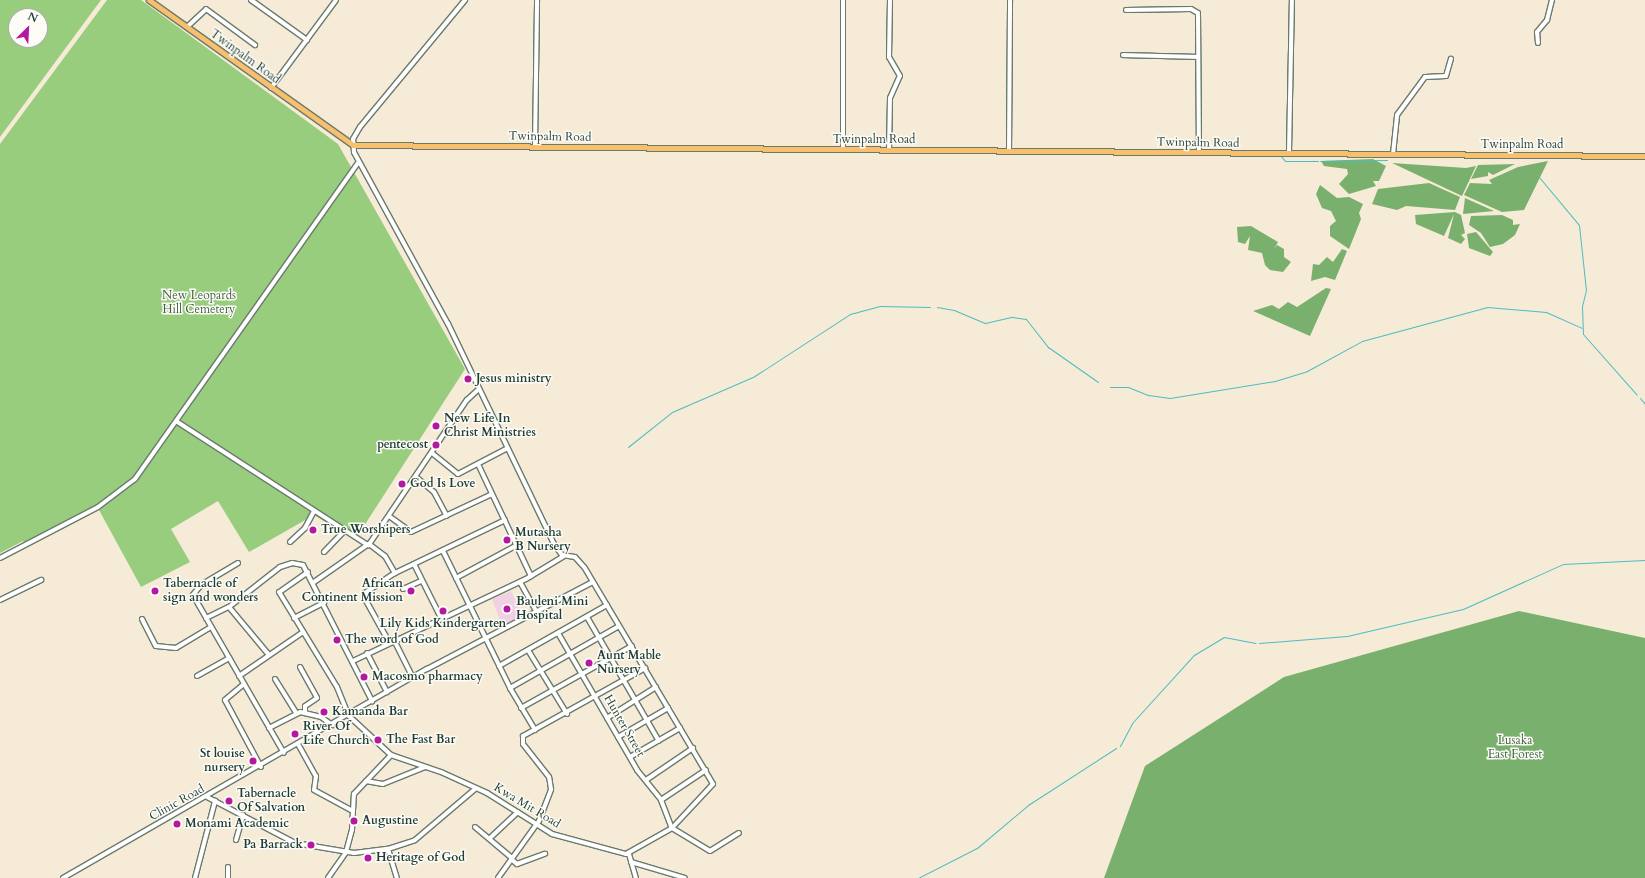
<!DOCTYPE html>
<style>
body{margin:0}
#map{position:relative;width:1645px;height:878px;overflow:hidden;background:#f6ebd6;font-family:Cardo,serif}
div>[style]{position:absolute}
[style*='--x']{left:calc(var(--x)*1px);top:calc(var(--y)*1px);width:calc(var(--w)*1px);rotate:calc(var(--a)*1deg)}
.built>*{inset:0;background:#f1d0e3}
.green>*{inset:0;background:#99cd7e}
.forest>*{inset:0;background:#7ab06d}
.stream>*{height:1px;margin:-0.5px;padding:0 0.5px;transform-origin:0.5px;border-radius:0.5px;background:#4dbcc3}
.roads{filter:drop-shadow(1px 0 #6a7a6d) drop-shadow(-1px 0 #6a7a6d) drop-shadow(0 1px #6a7a6d) drop-shadow(0 -1px #6a7a6d)}
.minor>*{height:4px;margin:-2px;padding:0 2px;transform-origin:2px;border-radius:2px;background:#fff}
.major>*{height:5px;margin:-2.5px;padding:0 2.5px;transform-origin:2.5px;border-radius:2.5px;background:#f8bf6c}
.dots>*{width:11px;height:11px;translate:-50% -50%;box-sizing:border-box;border:2px solid #fdfcf7;border-radius:50%}
span{translate:-50% -50%;white-space:nowrap;text-align:center;line-height:1.15;-webkit-text-stroke:3px #fdfcf7;paint-order:stroke}
.street-label{font-size:12px;color:#1f3d34}
.park-label{font-size:12px;color:#3e6146}
.poi-label{font-size:12px;color:#1f3d34;font-weight:700}
.left{translate:0 -50%;text-align:left}
.right{translate:-100% -50%;text-align:right}
.north{position:absolute;left:8px;top:8px;width:40px;height:40px;box-sizing:border-box;background:#fdfcf7;border:1px solid #a4b0a9;border-radius:50%;rotate:24deg;font-size:11px;font-weight:700;line-height:16px;text-align:center;color:#1f3d34}
.north::after{content:'';display:block;margin:auto;width:14px;height:18px;background:#b5179e;clip-path:polygon(50% 0,100% 100%,50% 72%,0 100%)}
</style>
<div id="map">
<div class="built">
<div style="clip-path:polygon(511px 591px,524px 618px,503px 628px,492px 599px)"></div>
</div>
<div class="green">
<div style="clip-path:polygon(evenodd,0 0,101px 0,0 137px,0 0,16px 16px,40px 16px,40px 40px,16px 40px,16px 16px)"></div>
<div style="clip-path:polygon(107px 0,141px 0,338px 144px,465px 369px,355px 540px,314px 515px,249px 552px,218px 501px,171px 529px,190px 562px,141px 587px,99px 510px,27px 547px,23px 541px,0 553px,0 144px)"></div>
</div>
<div class="forest">
<div style="clip-path:polygon(1373px 159px,1386px 166px,1379px 181px,1373px 181px,1376px 186px,1349px 194px,1339px 184px,1348px 174px,1347px 169px,1324px 166px,1321px 161px)"></div>
<div style="clip-path:polygon(1548px 161px,1524px 210px,1502px 212px,1464px 195px,1470px 183px,1492px 184px,1489px 180px,1518px 167px)"></div>
<div style="clip-path:polygon(1392px 163px,1466px 168px,1476px 166px,1462px 196px)"></div>
<div style="clip-path:polygon(1515px 164px,1493px 175px,1488px 172px,1488px 176px,1471px 179px,1478px 165px)"></div>
<div style="clip-path:polygon(1429px 183px,1460px 197px,1455px 210px,1406px 206px,1397px 210px,1372px 204px,1378px 189px)"></div>
<div style="clip-path:polygon(1320px 185px,1337px 198px,1349px 197px,1363px 204px,1359px 213px,1361px 219px,1349px 249px,1330px 236px,1330px 226px,1336px 221px,1331px 211px,1322px 208px,1316px 194px)"></div>
<div style="clip-path:polygon(1465px 198px,1494px 211px,1463px 214px)"></div>
<div style="clip-path:polygon(1455px 212px,1461px 215px,1465px 233px,1461px 235px,1465px 239px,1461px 244px,1448px 238px,1454px 214px,1444px 236px,1416px 224px,1415px 215px)"></div>
<div style="clip-path:polygon(1502px 215px,1513px 220px,1513px 225px,1520px 224px,1515px 235px,1503px 244px,1490px 247px,1481px 233px,1469px 225px,1471px 216px)"></div>
<div style="clip-path:polygon(1251px 226px,1278px 242px,1274px 249px,1277px 245px,1284px 249px,1284px 257px,1291px 262px,1283px 272px,1270px 270px,1265px 265px,1262px 253px,1248px 250px,1250px 236px,1245px 244px,1238px 242px,1237px 227px)"></div>
<div style="clip-path:polygon(1476px 232px,1493px 252px,1490px 256px,1469px 248px,1467px 234px)"></div>
<div style="clip-path:polygon(1342px 249px,1347px 251px,1335px 280px,1325px 277px,1311px 281px,1313px 264px,1319px 265px,1327px 257px,1333px 262px)"></div>
<div style="clip-path:polygon(1326px 288px,1331px 289px,1310px 336px,1253px 311px,1272px 305px,1279px 309px,1288px 302px,1297px 307px)"></div>
<div style="clip-path:polygon(1519px 611px,1645px 638px,1645px 878px,1104px 878px,1145px 766px,1284px 677px)"></div>
</div>
<div class="stream">
<div style="--x:1280;--y:155;--w:8;--a:50"></div>
<div style="--x:1285;--y:161;--w:33;--a:0"></div>
<div style="--x:1320;--y:161;--w:67;--a:-0.9"></div>
<div style="--x:1539;--y:177;--w:62;--a:50.2"></div>
<div style="--x:1579;--y:225;--w:65;--a:83.9"></div>
<div style="--x:1586;--y:290;--w:16;--a:104"></div>
<div style="--x:1582;--y:306;--w:28;--a:88"></div>
<div style="--x:1583;--y:334;--w:81;--a:48.5"></div>
<div style="--x:937;--y:307;--w:17;--a:10"></div>
<div style="--x:954;--y:310;--w:34;--a:23"></div>
<div style="--x:985;--y:323;--w:28;--a:-13"></div>
<div style="--x:1012;--y:317;--w:14;--a:8"></div>
<div style="--x:1026;--y:319;--w:36;--a:52"></div>
<div style="--x:1048;--y:347;--w:61;--a:35"></div>
<div style="--x:1110;--y:387;--w:18;--a:0"></div>
<div style="--x:1128;--y:387;--w:22;--a:22"></div>
<div style="--x:1148;--y:395;--w:22;--a:8"></div>
<div style="--x:1170;--y:398;--w:106;--a:-9.2"></div>
<div style="--x:1275;--y:381;--w:34;--a:-17"></div>
<div style="--x:1307;--y:371;--w:63;--a:-28.6"></div>
<div style="--x:1362;--y:341;--w:130;--a:-15.2"></div>
<div style="--x:1487;--y:307;--w:59;--a:4.8"></div>
<div style="--x:1546;--y:312;--w:39;--a:24"></div>
<div style="--x:1640;--y:398;--w:8;--a:50"></div>
<div style="--x:628;--y:447;--w:56;--a:-38.5"></div>
<div style="--x:672;--y:412;--w:88;--a:-23.4"></div>
<div style="--x:753;--y:377;--w:116;--a:-33"></div>
<div style="--x:850;--y:314;--w:30;--a:-15"></div>
<div style="--x:879;--y:306;--w:51;--a:1.1"></div>
<div style="--x:1259;--y:643;--w:88;--a:-4.5"></div>
<div style="--x:1347;--y:636;--w:119;--a:-13.1"></div>
<div style="--x:1463;--y:609;--w:110;--a:-24.2"></div>
<div style="--x:1563;--y:564;--w:82;--a:-2.8"></div>
<div style="--x:1120;--y:746;--w:27;--a:-62"></div>
<div style="--x:1133;--y:722;--w:91;--a:-47.7"></div>
<div style="--x:1194;--y:655;--w:35;--a:-31"></div>
<div style="--x:1224;--y:637;--w:32;--a:11"></div>
<div style="--x:892;--y:878;--w:26;--a:0"></div>
<div style="--x:918;--y:878;--w:66;--a:-27"></div>
<div style="--x:977;--y:848;--w:67;--a:-40.1"></div>
<div style="--x:1028;--y:805;--w:105;--a:-32.9"></div>
</div>
<div class="roads">
<div class="minor">
<div style="--x:251;--y:0;--w:69;--a:35.5"></div>
<div style="--x:1126;--y:10;--w:65;--a:-0.9"></div>
<div style="--x:1191;--y:9;--w:8;--a:30"></div>
<div style="--x:1198;--y:13;--w:140;--a:89.6"></div>
<div style="--x:187;--y:27;--w:26;--a:-43"></div>
<div style="--x:206;--y:9;--w:61;--a:36.3"></div>
<div style="--x:1538;--y:43;--w:11;--a:-95"></div>
<div style="--x:1537;--y:32;--w:16;--a:-50"></div>
<div style="--x:1547;--y:20;--w:21;--a:-76"></div>
<div style="--x:1123;--y:55;--w:75;--a:1.5"></div>
<div style="--x:271;--y:88;--w:109;--a:-53.5"></div>
<div style="--x:535;--y:147;--w:147;--a:-89.2"></div>
<div style="--x:843;--y:150;--w:150;--a:-90"></div>
<div style="--x:889;--y:150;--w:52;--a:-88.9"></div>
<div style="--x:890;--y:98;--w:24;--a:-66"></div>
<div style="--x:900;--y:76;--w:22;--a:-120"></div>
<div style="--x:889;--y:57;--w:57;--a:-89"></div>
<div style="--x:1009;--y:151;--w:151;--a:-89.6"></div>
<div style="--x:1289;--y:152;--w:152;--a:-88.9"></div>
<div style="--x:1393;--y:154;--w:39;--a:-84"></div>
<div style="--x:1397;--y:115;--w:47;--a:-53.6"></div>
<div style="--x:1425;--y:77;--w:21;--a:-3"></div>
<div style="--x:1446;--y:76;--w:18;--a:-74"></div>
<div style="--x:176;--y:421;--w:229;--a:32.9"></div>
<div style="--x:432;--y:453;--w:33;--a:39"></div>
<div style="--x:458;--y:474;--w:54;--a:-27.5"></div>
<div style="--x:478;--y:464;--w:124;--a:64.7"></div>
<div style="--x:416;--y:477;--w:23;--a:40"></div>
<div style="--x:434;--y:492;--w:27;--a:62"></div>
<div style="--x:389;--y:516;--w:27;--a:36"></div>
<div style="--x:411;--y:532;--w:89;--a:-25.1"></div>
<div style="--x:290;--y:542;--w:21;--a:-43"></div>
<div style="--x:305;--y:528;--w:19;--a:-62"></div>
<div style="--x:369;--y:544;--w:20;--a:37"></div>
<div style="--x:385;--y:556;--w:20;--a:60"></div>
<div style="--x:443;--y:551;--w:153;--a:63.9"></div>
<div style="--x:510;--y:688;--w:49;--a:59.2"></div>
<div style="--x:324;--y:552;--w:29;--a:-46"></div>
<div style="--x:0;--y:558;--w:110;--a:-27.5"></div>
<div style="--x:98;--y:507;--w:46;--a:-37.1"></div>
<div style="--x:135;--y:479;--w:387;--a:-54.8"></div>
<div style="--x:238;--y:563;--w:43;--a:149.3"></div>
<div style="--x:201;--y:585;--w:13;--a:129"></div>
<div style="--x:193;--y:595;--w:182;--a:60.1"></div>
<div style="--x:414;--y:564;--w:60;--a:63.4"></div>
<div style="--x:308;--y:572;--w:35;--a:145"></div>
<div style="--x:279;--y:592;--w:111;--a:58.6"></div>
<div style="--x:337;--y:687;--w:31;--a:68"></div>
<div style="--x:349;--y:716;--w:57;--a:42.9"></div>
<div style="--x:391;--y:755;--w:53;--a:18.8"></div>
<div style="--x:441;--y:772;--w:51;--a:24.5"></div>
<div style="--x:487;--y:793;--w:77;--a:32.2"></div>
<div style="--x:552;--y:834;--w:77;--a:15.1"></div>
<div style="--x:626;--y:854;--w:53;--a:-29.5"></div>
<div style="--x:672;--y:828;--w:60;--a:-47"></div>
<div style="--x:713;--y:784;--w:252;--a:-120.7"></div>
<div style="--x:584;--y:567;--w:13;--a:-132"></div>
<div style="--x:575;--y:557;--w:13;--a:-171"></div>
<div style="--x:562;--y:555;--w:14;--a:-126"></div>
<div style="--x:554;--y:544;--w:244;--a:-115.7"></div>
<div style="--x:448;--y:324;--w:196;--a:-118.7"></div>
<div style="--x:354;--y:152;--w:13;--a:-94"></div>
<div style="--x:353;--y:139;--w:14;--a:-60"></div>
<div style="--x:360;--y:127;--w:165;--a:-50.4"></div>
<div style="--x:456;--y:578;--w:69;--a:-28.4"></div>
<div style="--x:314;--y:582;--w:68;--a:-34.9"></div>
<div style="--x:370;--y:543;--w:173;--a:-55.9"></div>
<div style="--x:467;--y:400;--w:16;--a:-43"></div>
<div style="--x:520;--y:582;--w:35;--a:61"></div>
<div style="--x:403;--y:589;--w:20;--a:-24"></div>
<div style="--x:0;--y:600;--w:46;--a:-26"></div>
<div style="--x:229;--y:607;--w:62;--a:50.2"></div>
<div style="--x:587;--y:617;--w:143;--a:59.9"></div>
<div style="--x:206;--y:618;--w:25;--a:-26"></div>
<div style="--x:229;--y:607;--w:65;--a:-38.1"></div>
<div style="--x:280;--y:567;--w:13;--a:-18"></div>
<div style="--x:292;--y:563;--w:11;--a:10"></div>
<div style="--x:303;--y:565;--w:153;--a:63.1"></div>
<div style="--x:294;--y:618;--w:34;--a:-27"></div>
<div style="--x:142;--y:619;--w:30;--a:63"></div>
<div style="--x:156;--y:646;--w:20;--a:6"></div>
<div style="--x:176;--y:648;--w:41;--a:-31"></div>
<div style="--x:558;--y:633;--w:158;--a:60"></div>
<div style="--x:637;--y:770;--w:38;--a:51"></div>
<div style="--x:661;--y:800;--w:30;--a:69"></div>
<div style="--x:672;--y:828;--w:44;--a:31.2"></div>
<div style="--x:710;--y:851;--w:34;--a:-32"></div>
<div style="--x:394;--y:640;--w:42;--a:63.4"></div>
<div style="--x:389;--y:642;--w:51;--a:-119.1"></div>
<div style="--x:364;--y:597;--w:4;--a:-76"></div>
<div style="--x:365;--y:593;--w:36;--a:-34"></div>
<div style="--x:395;--y:573;--w:122;--a:-25.7"></div>
<div style="--x:528;--y:650;--w:75;--a:58.6"></div>
<div style="--x:367;--y:653;--w:44;--a:62.9"></div>
<div style="--x:353;--y:661;--w:191;--a:-25.4"></div>
<div style="--x:526;--y:579;--w:44;--a:-31.2"></div>
<div style="--x:499;--y:666;--w:124;--a:-29.5"></div>
<div style="--x:300;--y:667;--w:35;--a:61"></div>
<div style="--x:317;--y:698;--w:14;--a:146"></div>
<div style="--x:305;--y:706;--w:7;--a:90"></div>
<div style="--x:197;--y:676;--w:37;--a:-29"></div>
<div style="--x:239;--y:676;--w:78;--a:-34.5"></div>
<div style="--x:275;--y:679;--w:40;--a:58"></div>
<div style="--x:244;--y:684;--w:25;--a:140"></div>
<div style="--x:225;--y:700;--w:76;--a:61.8"></div>
<div style="--x:510;--y:688;--w:125;--a:-29.6"></div>
<div style="--x:521;--y:708;--w:127;--a:-29.2"></div>
<div style="--x:607;--y:718;--w:58;--a:-32.3"></div>
<div style="--x:269;--y:728;--w:35;--a:-27"></div>
<div style="--x:300;--y:712;--w:22;--a:13"></div>
<div style="--x:321;--y:717;--w:14;--a:36"></div>
<div style="--x:618;--y:737;--w:58;--a:-30.1"></div>
<div style="--x:298;--y:744;--w:37;--a:61"></div>
<div style="--x:316;--y:776;--w:14;--a:98"></div>
<div style="--x:314;--y:790;--w:42;--a:28.4"></div>
<div style="--x:630;--y:757;--w:58;--a:-30.1"></div>
<div style="--x:646;--y:780;--w:57;--a:-34.2"></div>
<div style="--x:366;--y:781;--w:17;--a:10"></div>
<div style="--x:383;--y:784;--w:45;--a:-22"></div>
<div style="--x:207;--y:797;--w:99;--a:27.6"></div>
<div style="--x:295;--y:843;--w:60;--a:9.6"></div>
<div style="--x:354;--y:853;--w:34;--a:-7"></div>
<div style="--x:388;--y:849;--w:28;--a:-18"></div>
<div style="--x:415;--y:840;--w:80;--a:-40.4"></div>
<div style="--x:661;--y:800;--w:54;--a:-33.7"></div>
<div style="--x:475;--y:827;--w:48;--a:40"></div>
<div style="--x:490;--y:838;--w:38;--a:-43"></div>
<div style="--x:236;--y:840;--w:26;--a:-74"></div>
<div style="--x:388;--y:849;--w:30;--a:73"></div>
<div style="--x:629;--y:854;--w:25;--a:74"></div>
<div style="--x:511;--y:859;--w:8;--a:40"></div>
<div style="--x:517;--y:864;--w:30;--a:-20"></div>
<div style="--x:631;--y:862;--w:56;--a:16.5"></div>
<div style="--x:228;--y:867;--w:11;--a:90"></div>
<div style="--x:63;--y:878;--w:420;--a:-29.9"></div>
<div style="--x:427;--y:669;--w:187;--a:-27.7"></div>
<div style="--x:195;--y:878;--w:80;--a:-75.4"></div>
<div style="--x:328;--y:878;--w:32;--a:-55"></div>
<div style="--x:346;--y:852;--w:23;--a:-75"></div>
<div style="--x:352;--y:830;--w:36;--a:-87"></div>
<div style="--x:354;--y:794;--w:54;--a:-46.5"></div>
<div style="--x:498;--y:878;--w:70;--a:-54.3"></div>
<div style="--x:539;--y:821;--w:34;--a:-69"></div>
<div style="--x:551;--y:789;--w:12;--a:-99"></div>
<div style="--x:549;--y:777;--w:42;--a:-128.2"></div>
<div style="--x:523;--y:744;--w:8;--a:-90"></div>
<div style="--x:523;--y:736;--w:140;--a:-29.1"></div>
</div>
<div class="major">
<div style="--x:149;--y:0;--w:250;--a:35.4"></div>
<div style="--x:353;--y:145;--w:1292;--a:0.49"></div>
</div>
</div>
<div class="dots">
<div style="left:468px;top:379px;background:#b5179e"></div>
<div style="left:436px;top:426px;background:#b5179e"></div>
<div style="left:436px;top:445px;background:#b5179e"></div>
<div style="left:402px;top:484px;background:#b5179e"></div>
<div style="left:313px;top:530px;background:#b5179e"></div>
<div style="left:507px;top:540px;background:#b5179e"></div>
<div style="left:155px;top:591px;background:#b5179e"></div>
<div style="left:411px;top:591px;background:#b5179e"></div>
<div style="left:507px;top:609px;background:#b5179e"></div>
<div style="left:443px;top:611px;background:#b5179e"></div>
<div style="left:337px;top:640px;background:#b5179e"></div>
<div style="left:589px;top:663px;background:#b5179e"></div>
<div style="left:364px;top:677px;background:#b5179e"></div>
<div style="left:324px;top:712px;background:#b5179e"></div>
<div style="left:295px;top:734px;background:#b5179e"></div>
<div style="left:378px;top:740px;background:#b5179e"></div>
<div style="left:253px;top:761px;background:#b5179e"></div>
<div style="left:229px;top:801px;background:#b5179e"></div>
<div style="left:354px;top:821px;background:#b5179e"></div>
<div style="left:177px;top:824px;background:#b5179e"></div>
<div style="left:311px;top:845px;background:#b5179e"></div>
<div style="left:368px;top:858px;background:#b5179e"></div>
</div>
<div class="street-label">
<span style="left:245px;top:57px;rotate:36deg">Twinpalm Road</span>
<span style="left:550px;top:137px;rotate:1deg">Twinpalm Road</span>
<span style="left:874px;top:140px">Twinpalm Road</span>
<span style="left:1198px;top:143px;rotate:1deg">Twinpalm Road</span>
<span style="left:1522px;top:145px">Twinpalm Road</span>
<span style="left:624px;top:726px;rotate:60deg">Hunter Street</span>
<span style="left:177px;top:803px;rotate:-29deg">Clinic Road</span>
<span style="left:527px;top:806px;rotate:31deg">Kwa Mit Road</span>
</div>
<div class="park-label">
<span style="left:199px;top:303px">New Leopards<br>Hill Cemetery</span>
<span style="left:1515px;top:748px">Lusaka<br>East Forest</span>
</div>
<div class="poi-label">
<span class="left" style="left:476px;top:379px">Jesus ministry</span>
<span class="left" style="left:444px;top:426px">New Life In<br>Christ Ministries</span>
<span class="right" style="left:428px;top:445px">pentecost</span>
<span class="left" style="left:410px;top:484px">God Is Love</span>
<span class="left" style="left:321px;top:530px">True Worshipers</span>
<span class="left" style="left:515px;top:540px">Mutasha<br>B Nursery</span>
<span class="left" style="left:163px;top:591px">Tabernacle of<br>sign and wonders</span>
<span class="right" style="left:403px;top:591px">African<br>Continent Mission</span>
<span class="left" style="left:516px;top:609px">Bauleni Mini<br>Hospital</span>
<span style="left:443px;top:624px">Lily Kids Kindergarten</span>
<span class="left" style="left:345px;top:640px">The word of God</span>
<span class="left" style="left:597px;top:663px">Aunt Mable<br>Nursery</span>
<span class="left" style="left:372px;top:677px">Macosmo pharmacy</span>
<span class="left" style="left:332px;top:712px">Kamanda Bar</span>
<span class="left" style="left:303px;top:734px">River Of<br>Life Church</span>
<span class="left" style="left:386px;top:740px">The Fast Bar</span>
<span class="right" style="left:245px;top:761px">St louise<br>nursery</span>
<span class="left" style="left:237px;top:801px">Tabernacle<br>Of Salvation</span>
<span class="left" style="left:362px;top:821px">Augustine</span>
<span class="left" style="left:185px;top:824px">Monami Academic</span>
<span class="right" style="left:303px;top:845px">Pa Barrack</span>
<span class="left" style="left:376px;top:858px">Heritage of God</span>
</div>
<div class="north">N</div>
</div>
